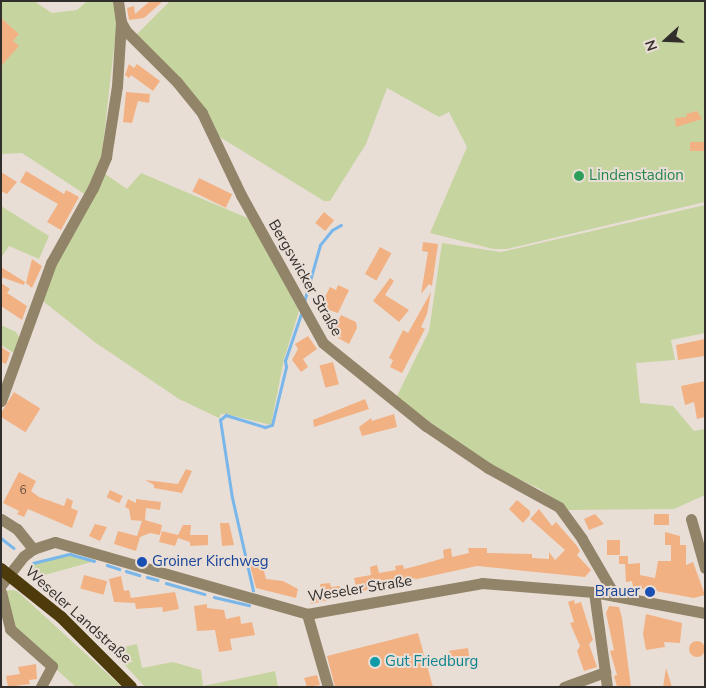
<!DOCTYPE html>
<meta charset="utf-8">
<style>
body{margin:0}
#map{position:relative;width:706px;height:688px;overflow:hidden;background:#e9ded6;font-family:"Nunito Sans",sans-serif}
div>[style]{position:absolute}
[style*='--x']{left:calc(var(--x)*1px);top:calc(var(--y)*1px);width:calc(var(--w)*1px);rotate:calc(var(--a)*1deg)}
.green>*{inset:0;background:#c6d4a0}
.stream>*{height:2.5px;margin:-1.25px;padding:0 1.25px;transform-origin:1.25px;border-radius:1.25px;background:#79b6e9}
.building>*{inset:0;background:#f2b183;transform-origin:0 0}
.round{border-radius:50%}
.minor>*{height:11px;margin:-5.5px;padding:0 5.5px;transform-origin:5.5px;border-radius:5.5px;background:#918468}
.major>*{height:12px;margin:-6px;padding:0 6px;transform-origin:6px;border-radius:6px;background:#4d3b0c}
.dots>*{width:14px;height:14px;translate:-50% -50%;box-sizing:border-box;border:2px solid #e9ded6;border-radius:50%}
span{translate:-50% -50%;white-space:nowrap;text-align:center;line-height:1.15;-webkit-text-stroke:4px #e9ded6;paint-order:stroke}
.number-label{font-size:12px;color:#624f41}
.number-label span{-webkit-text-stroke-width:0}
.leisure-label{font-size:15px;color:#27864d}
.left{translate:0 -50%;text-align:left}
.street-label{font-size:15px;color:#322e2b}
.transit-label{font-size:15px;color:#164399}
.right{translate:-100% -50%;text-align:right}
.culture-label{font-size:15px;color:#0d838f}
.frame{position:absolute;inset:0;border:2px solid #322e2b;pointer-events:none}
.north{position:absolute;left:641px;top:15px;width:50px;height:50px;-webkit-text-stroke:4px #e9ded6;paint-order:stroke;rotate:250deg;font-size:14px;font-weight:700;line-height:20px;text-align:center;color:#322e2b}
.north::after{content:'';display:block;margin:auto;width:18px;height:22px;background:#322e2b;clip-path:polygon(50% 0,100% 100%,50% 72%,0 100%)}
</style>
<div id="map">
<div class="green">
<div style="clip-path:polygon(1px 1px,34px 1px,52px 13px,77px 10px,87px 1px,115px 1px,117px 21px,102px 154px,86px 195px,22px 153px,1px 154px,1px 66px,18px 46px,13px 41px,19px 34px,1px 18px)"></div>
<div style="clip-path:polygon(170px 1px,705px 1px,705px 202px,507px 249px,493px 249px,430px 233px,467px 147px,449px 112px,439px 117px,387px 88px,366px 144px,330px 201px,324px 201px,218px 136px,135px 36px)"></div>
<div style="clip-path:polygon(101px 171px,127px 189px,141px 173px,250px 219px,299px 311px,284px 359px,271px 425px,226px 414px,221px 414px,219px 418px,179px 399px,96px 343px,39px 298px)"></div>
<div style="clip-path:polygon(705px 205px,705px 333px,671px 340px,675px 360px,636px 363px,640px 403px,673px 406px,694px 431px,705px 429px,705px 495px,674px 509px,567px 510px,540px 489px,495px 468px,396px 398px,429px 331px,442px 243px,501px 252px)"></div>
<div style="clip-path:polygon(1px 206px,49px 236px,39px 259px,9px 246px,1px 258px)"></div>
<div style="clip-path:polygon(1px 325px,16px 332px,19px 337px,17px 355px,1px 345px)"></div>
<div style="clip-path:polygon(70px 553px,95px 561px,34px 578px,29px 570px,33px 563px)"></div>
<div style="clip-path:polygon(10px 590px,17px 591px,122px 687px,76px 687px,11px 629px,6px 591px)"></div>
<div style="clip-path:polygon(137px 644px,142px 668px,173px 662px,201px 670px,203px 686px,275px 671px,278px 687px,145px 687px,111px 650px)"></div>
</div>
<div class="stream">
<div style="--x:304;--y:302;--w:59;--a:-74.3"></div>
<div style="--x:320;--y:245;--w:19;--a:-51"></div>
<div style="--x:332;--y:230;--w:10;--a:-29"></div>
<div style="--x:1;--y:538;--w:16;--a:38"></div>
<div style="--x:33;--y:563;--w:38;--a:-14"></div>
<div style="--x:70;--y:554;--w:25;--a:16"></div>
<div style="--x:107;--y:565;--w:13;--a:18"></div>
<div style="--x:126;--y:571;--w:14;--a:17"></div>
<div style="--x:147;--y:577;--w:11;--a:15"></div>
<div style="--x:166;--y:583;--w:40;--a:16"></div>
<div style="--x:253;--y:591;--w:95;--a:-102.7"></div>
<div style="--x:232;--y:498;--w:79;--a:-98.7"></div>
<div style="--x:220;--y:420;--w:8;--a:-40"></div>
<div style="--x:226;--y:415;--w:41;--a:17.1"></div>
<div style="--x:265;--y:427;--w:7;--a:-16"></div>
<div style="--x:272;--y:425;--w:60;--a:-76.4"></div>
<div style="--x:286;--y:367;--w:6;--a:-99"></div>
<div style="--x:285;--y:361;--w:50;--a:-71.2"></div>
<div style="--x:214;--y:597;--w:36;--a:13"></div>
</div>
<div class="building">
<div style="clip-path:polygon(150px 1px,163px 1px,144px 18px,129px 20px,127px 8px,134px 6px,135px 14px)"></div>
<div style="clip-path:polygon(1px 18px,19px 34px,13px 41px,19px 46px,1px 66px)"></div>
<div style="clip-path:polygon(129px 64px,134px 68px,137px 64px,160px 81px,153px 91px,131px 75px,129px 78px,125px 75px)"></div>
<div style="clip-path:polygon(126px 92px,150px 94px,149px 103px,138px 101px,132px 123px,123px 122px)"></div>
<div style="clip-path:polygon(697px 111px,702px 119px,676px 127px,675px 118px,687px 117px,686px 114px)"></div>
<div style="left:705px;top:142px;width:9px;height:15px;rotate:90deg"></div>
<div style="clip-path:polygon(26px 171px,64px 194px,66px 190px,79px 197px,61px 230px,47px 222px,58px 204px,20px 182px)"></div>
<div style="clip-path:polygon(1px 172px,17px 182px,7px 194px,1px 191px)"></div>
<div style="left:199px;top:178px;width:37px;height:15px;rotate:26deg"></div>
<div style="left:324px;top:212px;width:13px;height:14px;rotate:39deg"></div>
<div style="clip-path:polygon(423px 242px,438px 244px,432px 286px,429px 284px,421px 294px,428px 252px,422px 251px)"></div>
<div style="left:380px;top:247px;width:13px;height:31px;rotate:29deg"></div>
<div style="clip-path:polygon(32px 259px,42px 266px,32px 288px,26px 283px)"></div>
<div style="clip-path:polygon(1px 267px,25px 282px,24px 285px,1px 277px)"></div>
<div style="clip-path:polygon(390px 278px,394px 281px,385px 295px,409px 310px,399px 322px,373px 301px)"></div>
<div style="clip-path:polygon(1px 283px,10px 289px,7px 293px,27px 306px,22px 320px,1px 306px)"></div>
<div style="clip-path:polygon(338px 285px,349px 290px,338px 313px,320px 307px,330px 287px,336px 290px)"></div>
<div style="clip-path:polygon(431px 292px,427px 314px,421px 327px,425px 329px,402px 373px,390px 367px,393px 360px,389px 358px,403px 330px,408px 333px)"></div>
<div style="clip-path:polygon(341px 315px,356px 322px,357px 328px,349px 344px,338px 338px,341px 332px,334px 329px)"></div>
<div style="clip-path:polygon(308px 336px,317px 349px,303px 359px,308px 367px,301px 372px,292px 360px,298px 349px,295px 344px)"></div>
<div style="clip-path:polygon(705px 339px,705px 356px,678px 360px,676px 345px)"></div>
<div style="clip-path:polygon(1px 347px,10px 353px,6px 364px,1px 362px)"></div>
<div style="left:333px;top:362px;width:23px;height:14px;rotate:75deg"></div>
<div style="clip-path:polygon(705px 381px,705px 417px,697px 419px,694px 402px,685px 405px,681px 386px)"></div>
<div style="left:14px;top:392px;width:31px;height:28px;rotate:32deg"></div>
<div style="clip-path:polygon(365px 399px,369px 409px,314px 427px,313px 420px)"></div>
<div style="clip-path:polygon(394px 414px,397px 427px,362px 436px,359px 427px,371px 418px,372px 421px)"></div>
<div style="clip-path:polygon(186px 469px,192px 471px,182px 493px,154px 488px,154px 485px,145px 480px,178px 484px)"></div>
<div style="clip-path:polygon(19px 472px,36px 481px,31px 491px,39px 497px,64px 506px,67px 498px,73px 501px,71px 508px,78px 511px,72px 528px,28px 509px,24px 517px,17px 514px,19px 511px,3px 503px)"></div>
<div style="left:110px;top:490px;width:14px;height:8px;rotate:25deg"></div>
<div style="clip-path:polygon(128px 499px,136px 503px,136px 499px,161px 502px,160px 510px,146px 508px,145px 520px,162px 525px,160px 535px,150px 533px,140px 537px,136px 551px,114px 544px,118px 531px,137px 536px,142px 521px,131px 520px,129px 509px,125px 507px)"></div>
<div style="clip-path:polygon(517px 500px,530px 511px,530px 515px,523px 523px,509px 509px)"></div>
<div style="clip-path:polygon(539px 509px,552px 526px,556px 522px,577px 546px,580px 551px,577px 555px,591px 570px,585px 577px,477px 566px,357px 592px,354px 578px,371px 575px,370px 567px,377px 565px,379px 573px,396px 570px,395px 566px,403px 565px,404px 569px,420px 565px,444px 558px,443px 550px,451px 548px,452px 557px,469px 553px,468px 548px,487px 548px,487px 553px,532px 554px,532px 558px,549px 559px,549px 552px,555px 560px,565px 550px,530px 519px)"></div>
<div style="clip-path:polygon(595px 514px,604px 524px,589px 530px,584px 519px)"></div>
<div style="left:654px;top:514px;width:15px;height:11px"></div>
<div style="clip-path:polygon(220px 523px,229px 523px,234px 545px,222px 546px)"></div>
<div style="clip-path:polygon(95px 524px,107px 527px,100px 541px,89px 536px)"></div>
<div style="clip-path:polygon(183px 525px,191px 525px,190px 535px,208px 535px,208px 545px,190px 546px,190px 542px,178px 538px,175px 546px,159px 542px,162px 531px,178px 535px)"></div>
<div style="clip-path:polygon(665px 532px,680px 536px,680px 545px,686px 545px,686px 565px,693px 562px,705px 595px,694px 598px,633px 587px,632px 581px,626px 582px,625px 564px,619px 564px,619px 556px,628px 556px,628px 564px,640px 563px,640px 575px,655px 578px,658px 561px,671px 561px,671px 545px,665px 545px)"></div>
<div style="left:607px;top:540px;width:13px;height:15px"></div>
<div style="clip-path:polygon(257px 563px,259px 568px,263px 567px,266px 579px,283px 581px,298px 589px,296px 598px,256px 588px,250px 565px)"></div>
<div style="left:84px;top:575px;width:24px;height:14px;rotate:15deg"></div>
<div style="clip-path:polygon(121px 576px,124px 591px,129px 590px,131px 598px,175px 592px,179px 609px,163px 612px,162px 607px,136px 609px,135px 603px,114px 602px,109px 579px)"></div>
<div style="clip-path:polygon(330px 583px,331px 587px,340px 586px,341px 597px,311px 604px,310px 595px,321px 592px,320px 584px)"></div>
<div style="clip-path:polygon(574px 600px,575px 604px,581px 602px,593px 640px,589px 644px,597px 667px,584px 671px,577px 651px,580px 646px,570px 623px,574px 622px,568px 602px)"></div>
<div style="clip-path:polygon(207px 604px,207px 608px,224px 610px,226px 619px,240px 616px,241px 624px,252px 622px,255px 635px,230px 639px,232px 650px,219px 652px,215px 630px,197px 631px,194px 606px)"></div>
<div style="clip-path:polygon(609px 606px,619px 607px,622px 618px,631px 687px,617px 687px,614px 676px,617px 675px,610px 651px,614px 650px,606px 613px)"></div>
<div style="clip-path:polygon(646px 614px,682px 623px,680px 643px,664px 642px,665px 647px,646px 650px,643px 634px)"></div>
<div style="clip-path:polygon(418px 633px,433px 687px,335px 687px,327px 656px)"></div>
<div class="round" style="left:689px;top:641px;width:16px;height:16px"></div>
<div style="left:468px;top:648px;width:14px;height:19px;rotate:82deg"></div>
<div style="clip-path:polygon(36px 664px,37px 679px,29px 680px,30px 684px,8px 687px,6px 676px,20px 674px,18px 667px)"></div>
<div style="clip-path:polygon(666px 668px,672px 687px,663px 687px)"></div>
<div style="clip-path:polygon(317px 675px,320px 685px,307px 687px,304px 678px)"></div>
</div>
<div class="minor">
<div style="--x:118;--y:1;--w:21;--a:82"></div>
<div style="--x:121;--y:22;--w:10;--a:61"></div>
<div style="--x:126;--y:31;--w:72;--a:45"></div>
<div style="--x:177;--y:82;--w:40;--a:51"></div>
<div style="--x:202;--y:113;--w:91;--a:64.6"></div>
<div style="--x:241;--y:195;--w:169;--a:61"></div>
<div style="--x:323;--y:343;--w:132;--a:38.9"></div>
<div style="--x:426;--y:426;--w:75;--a:34.1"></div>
<div style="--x:488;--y:468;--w:81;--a:28.8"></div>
<div style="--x:559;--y:507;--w:39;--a:54"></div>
<div style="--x:582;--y:539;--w:66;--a:59.9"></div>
<div style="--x:1;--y:401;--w:147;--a:-70.1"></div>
<div style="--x:51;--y:263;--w:86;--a:-60.8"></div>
<div style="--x:93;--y:188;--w:34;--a:-67"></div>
<div style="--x:106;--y:157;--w:72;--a:-81.2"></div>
<div style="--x:117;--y:86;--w:64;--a:-86.4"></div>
<div style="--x:1;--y:519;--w:19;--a:32"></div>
<div style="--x:17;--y:529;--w:26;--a:51"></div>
<div style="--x:691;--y:519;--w:51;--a:74.1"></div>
<div style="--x:1;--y:585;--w:37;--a:-52"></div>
<div style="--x:24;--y:556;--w:11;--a:-38"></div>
<div style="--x:33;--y:549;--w:23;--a:-18"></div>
<div style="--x:55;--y:542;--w:262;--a:15.9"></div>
<div style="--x:307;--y:614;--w:178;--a:-10"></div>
<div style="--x:482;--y:583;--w:112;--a:4.6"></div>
<div style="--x:594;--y:592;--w:113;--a:10.7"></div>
<div style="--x:1;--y:592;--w:38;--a:76"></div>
<div style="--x:10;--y:629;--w:56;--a:41.4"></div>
<div style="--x:52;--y:666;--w:24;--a:118"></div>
<div style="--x:594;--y:592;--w:96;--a:82.2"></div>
<div style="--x:307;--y:614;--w:76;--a:74"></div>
<div style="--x:564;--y:687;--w:44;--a:-20.1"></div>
</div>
<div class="major">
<div style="--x:1;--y:569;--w:77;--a:38.7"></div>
<div style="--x:61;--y:617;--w:99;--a:45"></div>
</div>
<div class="dots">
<div style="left:579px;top:176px;background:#2e9e5b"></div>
<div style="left:142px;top:562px;background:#1a4fb4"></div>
<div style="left:650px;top:592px;background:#1a4fb4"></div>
<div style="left:375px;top:662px;background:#0f9aa8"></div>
</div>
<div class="number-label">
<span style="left:23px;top:491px">6</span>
</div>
<div class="leisure-label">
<span class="left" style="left:589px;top:176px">Lindenstadion</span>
</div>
<div class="street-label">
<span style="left:305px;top:278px;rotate:60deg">Bergswicker Straße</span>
<span style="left:360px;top:589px;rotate:-9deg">Weseler Straße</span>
<span style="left:78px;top:615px;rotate:42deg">Weseler Landstraße</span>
</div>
<div class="transit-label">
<span class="left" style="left:152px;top:562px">Groiner Kirchweg</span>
<span class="right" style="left:640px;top:592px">Brauer</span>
</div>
<div class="culture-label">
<span class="left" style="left:385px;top:662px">Gut Friedburg</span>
</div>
<div class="frame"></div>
<div class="north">N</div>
</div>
